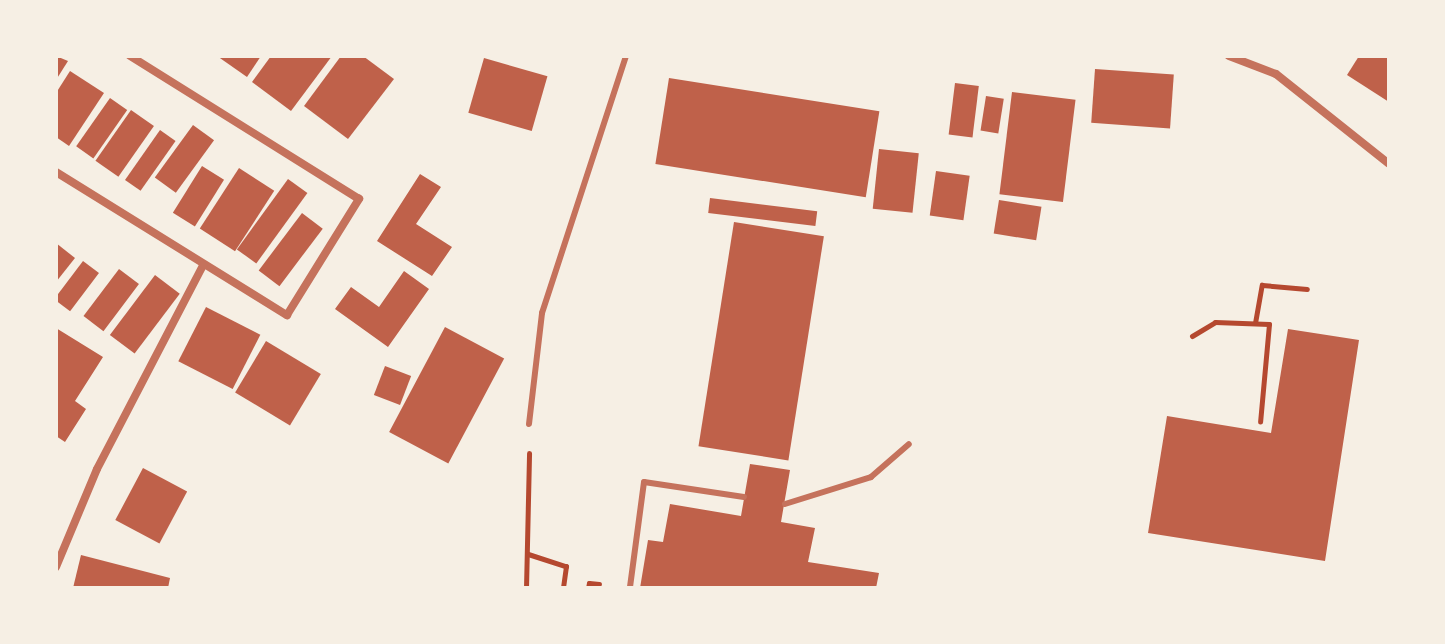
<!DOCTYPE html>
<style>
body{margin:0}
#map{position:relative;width:1445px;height:644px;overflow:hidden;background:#f6efe4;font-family:"PT Sans",sans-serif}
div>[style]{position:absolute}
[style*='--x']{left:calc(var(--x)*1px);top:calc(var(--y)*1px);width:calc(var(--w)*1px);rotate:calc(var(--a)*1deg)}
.building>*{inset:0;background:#bf614a;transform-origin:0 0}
.path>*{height:5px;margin:-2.5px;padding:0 2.5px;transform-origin:2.5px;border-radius:2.5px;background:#b5482f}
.service>*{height:6px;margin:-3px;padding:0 3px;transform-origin:3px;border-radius:3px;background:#c5725c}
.minor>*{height:8px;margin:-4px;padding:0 4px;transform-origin:4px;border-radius:4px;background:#c5725c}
span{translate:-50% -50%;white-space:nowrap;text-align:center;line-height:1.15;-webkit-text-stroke:6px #f6efe4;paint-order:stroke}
.frame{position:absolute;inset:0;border:58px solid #f6efe4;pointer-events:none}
</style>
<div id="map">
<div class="building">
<div style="clip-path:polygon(56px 56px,68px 61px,56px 80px)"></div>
<div style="clip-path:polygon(217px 56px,261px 56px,247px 77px)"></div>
<div style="clip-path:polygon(271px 56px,332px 56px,291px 111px,252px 82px)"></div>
<div style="clip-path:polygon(341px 56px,363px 56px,394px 79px,348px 139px,304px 106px)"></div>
<div style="clip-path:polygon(1359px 56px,1389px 56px,1389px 102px,1347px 75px)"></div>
<div style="left:484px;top:58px;width:66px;height:57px;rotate:16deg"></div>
<div style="left:1095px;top:69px;width:79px;height:54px;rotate:4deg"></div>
<div style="clip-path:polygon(70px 71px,104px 93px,69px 146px,56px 137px,56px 93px)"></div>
<div style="left:669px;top:78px;width:213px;height:87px;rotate:9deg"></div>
<div style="left:955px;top:83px;width:24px;height:52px;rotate:7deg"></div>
<div style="left:1012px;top:92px;width:64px;height:103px;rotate:7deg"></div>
<div style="left:986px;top:96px;width:18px;height:35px;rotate:9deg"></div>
<div style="left:110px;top:98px;width:21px;height:59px;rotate:35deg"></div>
<div style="left:131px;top:110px;width:28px;height:62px;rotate:35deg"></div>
<div style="left:193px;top:125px;width:26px;height:65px;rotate:36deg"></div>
<div style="left:160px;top:130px;width:19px;height:61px;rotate:35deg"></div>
<div style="left:879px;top:149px;width:40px;height:60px;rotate:6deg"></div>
<div style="left:202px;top:166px;width:26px;height:55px;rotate:32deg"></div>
<div style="left:239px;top:168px;width:42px;height:72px;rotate:33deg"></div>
<div style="left:936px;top:171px;width:34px;height:45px;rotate:8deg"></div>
<div style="clip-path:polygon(420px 174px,441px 187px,416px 224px,452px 247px,432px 276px,377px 241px)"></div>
<div style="left:288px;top:179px;width:24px;height:87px;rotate:36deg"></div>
<div style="left:710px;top:198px;width:108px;height:15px;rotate:7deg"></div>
<div style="left:999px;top:200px;width:43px;height:34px;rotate:9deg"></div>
<div style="left:302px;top:213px;width:26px;height:72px;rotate:37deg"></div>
<div style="left:734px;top:222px;width:91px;height:227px;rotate:9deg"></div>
<div style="clip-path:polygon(56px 243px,75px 258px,56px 282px)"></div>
<div style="left:83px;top:261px;width:20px;height:48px;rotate:37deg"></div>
<div style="left:119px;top:269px;width:25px;height:59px;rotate:37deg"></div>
<div style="clip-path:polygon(404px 271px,429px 289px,388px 347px,335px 309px,351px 287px,379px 307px)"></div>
<div style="left:155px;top:275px;width:31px;height:75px;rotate:37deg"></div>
<div style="left:206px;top:307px;width:61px;height:61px;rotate:27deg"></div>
<div style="left:445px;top:327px;width:67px;height:119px;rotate:28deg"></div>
<div style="clip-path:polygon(56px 328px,103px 357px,75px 401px,86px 409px,65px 442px,56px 436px)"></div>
<div style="clip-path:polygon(1288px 329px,1359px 340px,1325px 561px,1148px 533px,1167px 416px,1271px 433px)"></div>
<div style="left:266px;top:341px;width:64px;height:60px;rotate:31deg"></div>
<div style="left:385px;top:366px;width:28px;height:31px;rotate:21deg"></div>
<div style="clip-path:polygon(750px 464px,790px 470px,781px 522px,815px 528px,808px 562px,879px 573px,876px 588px,640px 588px,648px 540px,663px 542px,670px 504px,741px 516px)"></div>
<div style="left:143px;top:468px;width:50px;height:59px;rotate:28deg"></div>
<div style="clip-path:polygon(81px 555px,170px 578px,168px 588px,73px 588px)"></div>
</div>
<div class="path">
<div style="--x:1255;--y:323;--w:39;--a:-80"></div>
<div style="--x:1262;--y:285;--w:45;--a:5.1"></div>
<div style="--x:1192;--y:336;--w:27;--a:-31"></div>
<div style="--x:1215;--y:322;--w:54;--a:2.1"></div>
<div style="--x:1269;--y:324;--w:98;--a:95.2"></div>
<div style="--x:528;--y:554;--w:40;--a:18"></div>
<div style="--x:566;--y:566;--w:22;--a:98"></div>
<div style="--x:526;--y:588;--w:135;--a:-88.7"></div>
<div style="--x:588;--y:588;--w:5;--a:-79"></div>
<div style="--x:589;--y:583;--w:10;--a:6"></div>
</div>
<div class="service">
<div style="--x:529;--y:424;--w:112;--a:-83.3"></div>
<div style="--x:542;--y:313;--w:270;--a:-71.9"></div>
<div style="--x:785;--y:504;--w:90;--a:-17.4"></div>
<div style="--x:871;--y:477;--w:50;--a:-41"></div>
<div style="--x:630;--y:587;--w:106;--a:-82.4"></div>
<div style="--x:644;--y:482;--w:101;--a:8.5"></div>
</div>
<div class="minor">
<div style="--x:1229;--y:56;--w:50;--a:21"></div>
<div style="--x:1276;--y:74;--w:144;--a:38.5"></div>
<div style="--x:56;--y:172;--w:272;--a:31.8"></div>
<div style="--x:287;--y:315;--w:137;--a:-58.2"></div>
<div style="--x:359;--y:199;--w:270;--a:-148"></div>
<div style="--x:56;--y:567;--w:106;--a:-67.3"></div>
<div style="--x:97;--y:469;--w:230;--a:-62.5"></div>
</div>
<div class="frame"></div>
</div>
